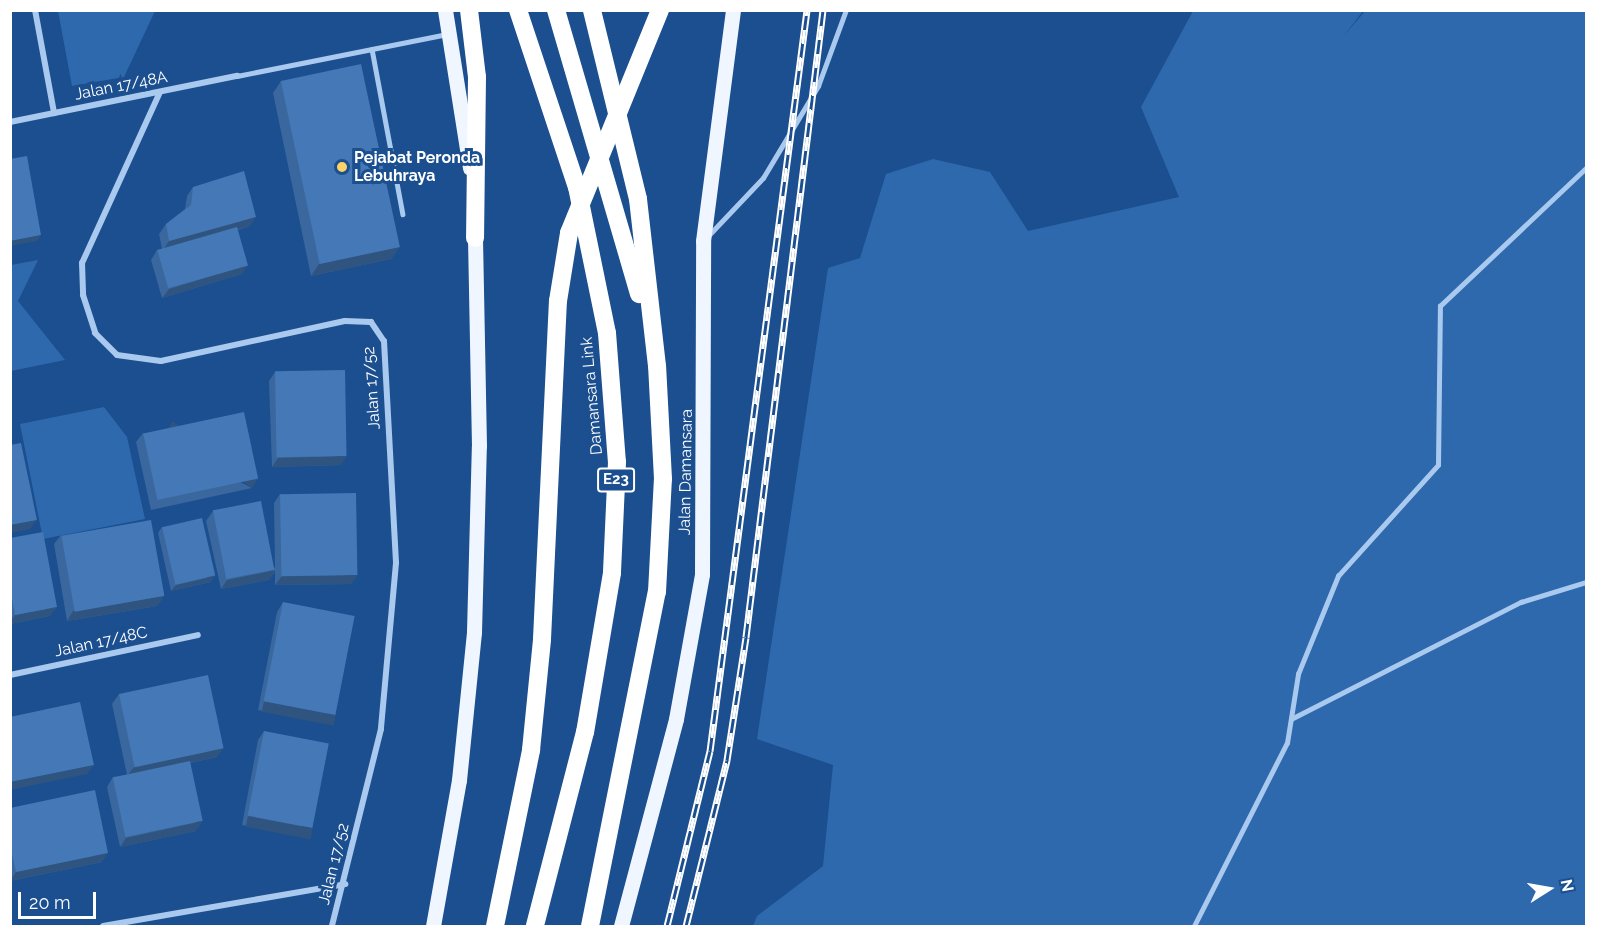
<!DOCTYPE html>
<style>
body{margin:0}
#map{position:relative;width:1597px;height:937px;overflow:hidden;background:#1b4f8f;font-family:Raleway,sans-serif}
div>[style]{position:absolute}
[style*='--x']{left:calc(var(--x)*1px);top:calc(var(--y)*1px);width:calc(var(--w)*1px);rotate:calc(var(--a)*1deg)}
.green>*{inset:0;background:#2e69ad}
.service>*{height:4.5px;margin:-2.25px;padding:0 2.25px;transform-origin:2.25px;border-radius:2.25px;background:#a9c9ee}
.minor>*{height:6px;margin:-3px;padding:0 3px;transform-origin:3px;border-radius:3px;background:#a9c9ee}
.primary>*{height:15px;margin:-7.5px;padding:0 7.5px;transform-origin:7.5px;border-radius:7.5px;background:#f0f6ff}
.motorway>*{height:18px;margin:-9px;padding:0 9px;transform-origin:9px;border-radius:9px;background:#fff}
.rail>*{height:7px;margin-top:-3.5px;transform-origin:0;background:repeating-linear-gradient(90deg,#1b4f8f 0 14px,#fff 0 28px);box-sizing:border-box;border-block:2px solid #fff}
.motorway-bridge>*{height:18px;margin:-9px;padding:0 9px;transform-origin:9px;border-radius:9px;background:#fff}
.wall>*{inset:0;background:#3a679d}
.shaded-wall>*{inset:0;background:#305480;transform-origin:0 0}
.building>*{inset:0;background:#4478b7;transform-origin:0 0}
.dots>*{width:16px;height:16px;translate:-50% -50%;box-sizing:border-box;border:3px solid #1b4f8f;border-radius:50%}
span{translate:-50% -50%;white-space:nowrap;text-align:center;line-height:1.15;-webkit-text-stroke:6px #1b4f8f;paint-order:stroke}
.shield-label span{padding:2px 4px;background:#1b4f8f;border:2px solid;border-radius:4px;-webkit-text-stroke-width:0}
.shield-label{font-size:15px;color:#fff;font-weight:700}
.street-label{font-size:16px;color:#fff}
.poi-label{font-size:16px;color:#fff;font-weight:700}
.left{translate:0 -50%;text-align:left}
.frame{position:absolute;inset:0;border:12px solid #fff;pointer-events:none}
.north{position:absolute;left:1519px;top:859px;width:60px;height:60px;-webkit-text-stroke:4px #1b4f8f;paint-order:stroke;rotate:79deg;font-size:16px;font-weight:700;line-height:24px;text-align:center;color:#fff}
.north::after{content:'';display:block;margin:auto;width:21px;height:27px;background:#fff;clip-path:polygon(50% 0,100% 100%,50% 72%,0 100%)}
.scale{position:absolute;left:18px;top:892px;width:78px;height:27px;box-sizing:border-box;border:3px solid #fff;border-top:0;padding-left:8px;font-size:18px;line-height:21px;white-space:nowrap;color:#fff;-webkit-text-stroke:4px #1b4f8f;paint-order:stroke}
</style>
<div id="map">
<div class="green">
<div style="clip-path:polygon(58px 11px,58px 10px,155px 11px,124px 77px,72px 86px)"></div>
<div style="clip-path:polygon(1193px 11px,1363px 11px,1343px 37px,1365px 11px,1586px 11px,1586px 926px,753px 926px,757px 916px,823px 866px,833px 765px,757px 739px,828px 268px,860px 258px,886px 174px,933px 159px,990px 172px,1028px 231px,1179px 197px,1141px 107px)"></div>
<div style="clip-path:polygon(38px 260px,18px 301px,65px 360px,11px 371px,11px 265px)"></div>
<div style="clip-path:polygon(104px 407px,127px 437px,145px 519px,43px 539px,20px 424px)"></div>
</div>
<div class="service">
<div style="--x:372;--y:49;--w:168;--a:79.4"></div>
<div style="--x:237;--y:76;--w:214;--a:-11.3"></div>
<div style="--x:707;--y:237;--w:81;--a:-46.5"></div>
<div style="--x:763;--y:178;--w:107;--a:-59.1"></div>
<div style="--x:818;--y:86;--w:81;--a:-69.8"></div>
<div style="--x:1291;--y:719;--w:258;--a:-27"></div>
<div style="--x:1521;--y:602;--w:68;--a:-17.1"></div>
<div style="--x:1194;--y:926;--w:205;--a:-63.1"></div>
<div style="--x:1287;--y:743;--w:70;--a:-80.9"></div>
<div style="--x:1298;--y:674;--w:106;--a:-67.8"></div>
<div style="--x:1338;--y:576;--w:149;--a:-48"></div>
<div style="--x:1438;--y:465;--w:159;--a:-89.3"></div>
<div style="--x:1440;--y:306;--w:201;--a:-43.4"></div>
</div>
<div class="minor">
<div style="--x:35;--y:10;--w:105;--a:79.5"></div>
<div style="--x:160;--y:92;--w:188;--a:114.5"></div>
<div style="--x:82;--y:263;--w:32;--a:88"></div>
<div style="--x:83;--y:295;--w:40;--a:72"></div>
<div style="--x:95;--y:333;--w:31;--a:45"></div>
<div style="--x:117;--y:355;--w:44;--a:7.8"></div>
<div style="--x:161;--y:361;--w:188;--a:-12.3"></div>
<div style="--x:345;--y:321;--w:26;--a:2"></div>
<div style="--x:371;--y:322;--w:23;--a:56"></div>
<div style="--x:384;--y:341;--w:222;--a:86.9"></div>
<div style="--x:396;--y:563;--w:167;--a:95.2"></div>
<div style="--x:381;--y:729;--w:203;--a:104"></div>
<div style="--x:10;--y:122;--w:232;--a:-11.5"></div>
<div style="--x:10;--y:675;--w:192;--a:-12"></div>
<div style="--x:103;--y:926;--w:246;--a:-9.8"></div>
</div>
<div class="primary">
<div style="--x:445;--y:10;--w:160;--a:81"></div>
<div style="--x:433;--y:926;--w:148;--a:-79.9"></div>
<div style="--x:459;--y:780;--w:149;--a:-84.2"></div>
<div style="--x:474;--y:632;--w:186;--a:-88.5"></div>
<div style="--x:479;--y:446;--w:218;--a:-91.1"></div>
<div style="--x:621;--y:926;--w:214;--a:-75.1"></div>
<div style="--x:676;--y:719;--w:147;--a:-79.8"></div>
<div style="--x:702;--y:574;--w:333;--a:-89.8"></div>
<div style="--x:703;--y:241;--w:233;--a:-82.6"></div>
</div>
<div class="motorway">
<div style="--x:469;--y:10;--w:67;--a:83.2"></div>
<div style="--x:477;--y:77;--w:161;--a:90.7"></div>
<div style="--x:518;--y:10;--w:187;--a:71.6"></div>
<div style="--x:577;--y:187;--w:149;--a:78.4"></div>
<div style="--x:607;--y:333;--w:129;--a:85.6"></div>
<div style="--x:617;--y:462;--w:111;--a:92.6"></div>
<div style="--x:612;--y:573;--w:161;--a:99.6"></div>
<div style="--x:585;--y:732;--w:200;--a:104.5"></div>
<div style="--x:556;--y:10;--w:296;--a:73.7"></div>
<div style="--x:495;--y:926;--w:180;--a:-78.4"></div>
<div style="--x:590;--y:926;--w:341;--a:-78.7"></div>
<div style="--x:657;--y:592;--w:113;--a:-87"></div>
<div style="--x:663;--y:479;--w:113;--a:-93"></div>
<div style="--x:657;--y:366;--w:168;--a:-96.5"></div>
<div style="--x:638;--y:199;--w:195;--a:-103.7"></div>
</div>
<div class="rail">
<div style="--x:667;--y:926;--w:180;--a:-76.2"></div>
<div style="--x:710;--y:751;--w:747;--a:-82.54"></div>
<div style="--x:686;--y:926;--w:171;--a:-76.1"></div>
<div style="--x:727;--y:760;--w:124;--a:-81.2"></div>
<div style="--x:746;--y:637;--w:632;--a:-83"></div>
</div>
<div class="motorway-bridge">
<div style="--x:531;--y:750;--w:112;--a:-84.3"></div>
<div style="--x:542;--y:639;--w:338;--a:-87.3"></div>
<div style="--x:558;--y:301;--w:69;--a:-80.8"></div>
<div style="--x:569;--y:233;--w:241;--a:-67.8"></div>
</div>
<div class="wall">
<div style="clip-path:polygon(281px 81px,399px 247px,391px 259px,311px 276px,273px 93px)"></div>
<div style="clip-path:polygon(193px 187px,250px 226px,238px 230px,242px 274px,162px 298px,151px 260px,157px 250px,162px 249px,159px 234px,166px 224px,185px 209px,187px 196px)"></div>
<div style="clip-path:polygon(275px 372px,341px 465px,272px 467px,269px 381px)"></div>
<div style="clip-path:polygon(143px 433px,252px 488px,151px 510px,136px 442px)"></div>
<div style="clip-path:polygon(280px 494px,351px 584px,275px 585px,275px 571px,269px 580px,221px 589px,206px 521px,213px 511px,275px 568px,274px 503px)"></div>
<div style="clip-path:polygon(162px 527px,211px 582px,171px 591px,158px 533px)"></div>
<div style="clip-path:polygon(61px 535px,164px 596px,157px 606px,67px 621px,54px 544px)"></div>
<div style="clip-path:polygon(10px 538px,50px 616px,10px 624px)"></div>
<div style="clip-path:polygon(283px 602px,330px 724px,258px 710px,277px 612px)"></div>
<div style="clip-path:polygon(119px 694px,217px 757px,190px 763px,196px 831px,120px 847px,107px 787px,113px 777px,127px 775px,112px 704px)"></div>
<div style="clip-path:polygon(264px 731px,307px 838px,242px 825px,258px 740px)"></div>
<div style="clip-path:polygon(10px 808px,102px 862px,10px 881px)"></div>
</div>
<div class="shaded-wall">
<div style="clip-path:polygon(256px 217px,250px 226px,163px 250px,169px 241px)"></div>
<div style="clip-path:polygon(41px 235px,37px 241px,10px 246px,10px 241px)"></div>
<div style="clip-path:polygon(399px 247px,391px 259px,311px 276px,319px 264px)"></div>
<div style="clip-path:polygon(248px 265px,242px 274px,162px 298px,169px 289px)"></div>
<div style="clip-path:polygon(347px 456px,341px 465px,272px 467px,278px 458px)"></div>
<div style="left:258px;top:479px;width:11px;height:103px;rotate:124deg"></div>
<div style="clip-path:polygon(37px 520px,30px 529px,10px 533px,10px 525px)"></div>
<div style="clip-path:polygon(275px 570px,269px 580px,221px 589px,227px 580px)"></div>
<div style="clip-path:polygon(358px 575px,351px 584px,275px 585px,282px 576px)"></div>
<div style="clip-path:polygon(215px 576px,211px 582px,171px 591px,176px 585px)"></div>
<div style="clip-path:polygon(164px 596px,157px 606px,67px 621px,73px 611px)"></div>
<div style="clip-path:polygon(57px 607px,50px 616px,10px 624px,10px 622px,15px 615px)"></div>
<div style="left:264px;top:701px;width:73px;height:11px;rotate:11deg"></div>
<div style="clip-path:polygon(224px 748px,217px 757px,127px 776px,134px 767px)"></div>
<div style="clip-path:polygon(94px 765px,87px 774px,10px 790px,10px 782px)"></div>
<div style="left:248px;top:816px;width:66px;height:11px;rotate:11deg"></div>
<div style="clip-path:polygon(203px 821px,196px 831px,120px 847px,126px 838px)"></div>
<div style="clip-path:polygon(108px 853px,102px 862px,10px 881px,16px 872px)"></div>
</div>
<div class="building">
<div style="left:361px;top:64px;width:187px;height:82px;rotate:78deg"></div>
<div style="clip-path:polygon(27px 156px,41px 235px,10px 241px,10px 159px)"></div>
<div style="clip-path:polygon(244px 171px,256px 217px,169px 241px,166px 224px,191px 205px,193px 187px)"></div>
<div style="left:237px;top:227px;width:40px;height:83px;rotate:74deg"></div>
<div style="left:345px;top:370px;width:86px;height:70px;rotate:89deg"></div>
<div style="left:244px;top:412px;width:68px;height:103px;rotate:78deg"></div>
<div style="clip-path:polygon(21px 443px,37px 520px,10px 525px,10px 445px)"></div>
<div style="left:356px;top:493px;width:82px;height:76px;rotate:89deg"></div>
<div style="left:261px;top:501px;width:70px;height:49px;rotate:79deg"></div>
<div style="left:202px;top:518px;width:59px;height:41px;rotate:77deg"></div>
<div style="left:151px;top:520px;width:77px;height:91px;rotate:80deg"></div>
<div style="clip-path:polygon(43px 532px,57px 607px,15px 615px,10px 588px,10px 538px)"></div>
<div style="left:283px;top:602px;width:73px;height:101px;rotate:11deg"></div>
<div style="left:208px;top:675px;width:75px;height:91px;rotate:78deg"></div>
<div style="clip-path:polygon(80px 702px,94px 765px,10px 782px,10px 717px)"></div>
<div style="left:264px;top:731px;width:66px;height:86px;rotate:11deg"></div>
<div style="left:190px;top:761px;width:61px;height:79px;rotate:78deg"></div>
<div style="clip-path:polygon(95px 790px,108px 853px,16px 872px,10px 845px,10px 808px)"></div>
</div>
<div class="dots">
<div style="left:342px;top:167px;background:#ffd166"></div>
</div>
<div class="shield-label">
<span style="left:616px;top:480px">E23</span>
</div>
<div class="street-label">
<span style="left:121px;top:86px;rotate:-11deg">Jalan 17/48A</span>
<span style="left:372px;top:388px;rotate:-94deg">Jalan 17/52</span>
<span style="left:592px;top:396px;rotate:-95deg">Damansara Link</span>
<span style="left:686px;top:472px;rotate:-89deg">Jalan Damansara</span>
<span style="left:101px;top:642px;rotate:-12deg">Jalan 17/48C</span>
<span style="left:334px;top:864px;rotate:-76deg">Jalan 17/52</span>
</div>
<div class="poi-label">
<span class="left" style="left:354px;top:167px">Pejabat Peronda<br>Lebuhraya</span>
</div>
<div class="frame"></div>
<div class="north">N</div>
<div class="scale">20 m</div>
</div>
